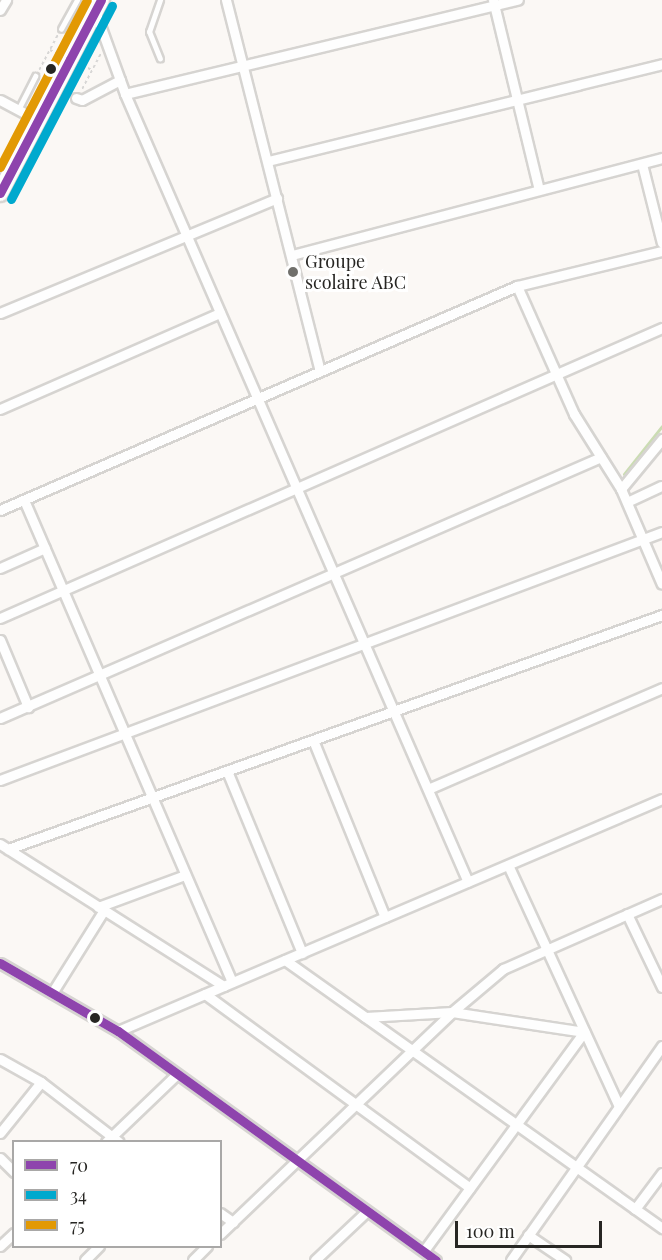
<!DOCTYPE html>
<style>
body{margin:0}
#map{position:relative;width:662px;height:1260px;overflow:hidden;background:#fbf8f5;font-family:"Playfair Display",serif}
div>[style]{position:absolute}
[style*='--x']{left:calc(var(--x)*1px);top:calc(var(--y)*1px);width:calc(var(--w)*1px);rotate:calc(var(--a)*1deg)}
.stream>*{height:3px;margin:-1.5px;padding:0 1.5px;transform-origin:1.5px;border-radius:1.5px;background:#cbdcb3}
.path>*{height:1.5px;margin-top:-0.75px;transform-origin:0;background:repeating-linear-gradient(90deg,#d7d6d5 0 3px,transparent 0 6px)}
.roads{filter:drop-shadow(2px 0 #d6d4d1) drop-shadow(-2px 0 #d6d4d1) drop-shadow(0 2px #d6d4d1) drop-shadow(0 -2px #d6d4d1)}
.service>*{height:4.5px;margin:-2.25px;padding:0 2.25px;transform-origin:2.25px;border-radius:2.25px;background:#fefefe}
.minor>*{height:9px;margin:-4.5px;padding:0 4.5px;transform-origin:4.5px;border-radius:4.5px;background:#fefefe}
.trunk>*{height:16px;margin:-8px;padding:0 8px;transform-origin:8px;border-radius:8px;background:#fefefe}
.path-bridge>*{height:1.5px;margin-top:-0.75px;transform-origin:0;background:repeating-linear-gradient(90deg,#d7d6d5 0 3px,transparent 0 6px)}
.bus-1>*{height:9px;margin:-4.5px;padding:0 4.5px;transform-origin:4.5px;border-radius:4.5px;background:#8e44ad}
.bus-2>*{height:9px;margin:-4.5px;padding:0 4.5px;transform-origin:4.5px;border-radius:4.5px;background:#00a9ce}
.bus-3>*{height:9px;margin:-4.5px;padding:0 4.5px;transform-origin:4.5px;border-radius:4.5px;background:#e29904}
.dots>*{width:16px;height:16px;translate:-50% -50%;box-sizing:border-box;border:3px solid #fff;border-radius:50%}
span{translate:-50% -50%;white-space:nowrap;text-align:center;line-height:1.15;-webkit-text-stroke:6px #fff;paint-order:stroke}
.poi-label{font-size:18px;color:#272623}
.left{translate:0 -50%;text-align:left}
.legend{position:absolute;left:12px;top:1140px;width:210px;height:108px;box-sizing:border-box;background:#fff;border:2px solid #a9a8a7;margin:0;padding:8px 10px;list-style:none;font-size:18px;color:#272623}
.legend li{display:flex;align-items:center;gap:12px;height:30px}
.legend b{width:30px;border:2px solid #a9a8a7}
.scale{position:absolute;left:455px;top:1221px;width:147px;height:27px;box-sizing:border-box;border:3px solid #272623;border-top:0;padding-left:8px;font-size:18px;line-height:21px;white-space:nowrap;color:#272623;-webkit-text-stroke:4px #fff;paint-order:stroke}
</style>
<div id="map">
<div class="stream">
<div style="--x:624;--y:474;--w:61;--a:-51.6"></div>
</div>
<div class="path">
<div style="--x:39;--y:70;--w:40;--a:-62"></div>
<div style="--x:82;--y:89;--w:41;--a:-62.2"></div>
</div>
<div class="roads">
<div class="service">
<div style="--x:61;--y:29;--w:33;--a:-61"></div>
<div style="--x:160;--y:59;--w:29;--a:-112"></div>
<div style="--x:149;--y:32;--w:34;--a:-71"></div>
<div style="--x:18;--y:110;--w:38;--a:-63"></div>
</div>
<div class="minor">
<div style="--x:91;--y:0;--w:100;--a:70.1"></div>
<div style="--x:125;--y:94;--w:859;--a:66.48"></div>
<div style="--x:226;--y:0;--w:383;--a:75.8"></div>
<div style="--x:493;--y:0;--w:195;--a:76.4"></div>
<div style="--x:0;--y:10;--w:12;--a:-59"></div>
<div style="--x:125;--y:94;--w:404;--a:-13.5"></div>
<div style="--x:76;--y:98;--w:6;--a:18"></div>
<div style="--x:82;--y:100;--w:43;--a:-27.8"></div>
<div style="--x:0;--y:100;--w:34;--a:28"></div>
<div style="--x:268;--y:161;--w:406;--a:-13.8"></div>
<div style="--x:642;--y:164;--w:81;--a:75.8"></div>
<div style="--x:292;--y:255;--w:383;--a:-14.7"></div>
<div style="--x:517;--y:286;--w:140;--a:66"></div>
<div style="--x:574;--y:414;--w:89;--a:57.9"></div>
<div style="--x:621;--y:489;--w:103;--a:66.7"></div>
<div style="--x:0;--y:313;--w:300;--a:-22.5"></div>
<div style="--x:0;--y:409;--w:240;--a:-23.6"></div>
<div style="--x:621;--y:489;--w:65;--a:-50.6"></div>
<div style="--x:24;--y:500;--w:525;--a:66.66"></div>
<div style="--x:627;--y:502;--w:38;--a:-25"></div>
<div style="--x:0;--y:510;--w:563;--a:-23.43"></div>
<div style="--x:517;--y:286;--w:149;--a:-13.6"></div>
<div style="--x:0;--y:568;--w:49;--a:-24"></div>
<div style="--x:0;--y:618;--w:723;--a:-23.66"></div>
<div style="--x:0;--y:640;--w:73;--a:67.3"></div>
<div style="--x:0;--y:718;--w:655;--a:-23.47"></div>
<div style="--x:313;--y:740;--w:191;--a:67.9"></div>
<div style="--x:227;--y:771;--w:197;--a:67.6"></div>
<div style="--x:0;--y:780;--w:707;--a:-20.54"></div>
<div style="--x:428;--y:789;--w:255;--a:-23.3"></div>
<div style="--x:0;--y:844;--w:265;--a:32.4"></div>
<div style="--x:8;--y:849;--w:695;--a:-19.69"></div>
<div style="--x:508;--y:865;--w:265;--a:65.3"></div>
<div style="--x:98;--y:907;--w:93;--a:-20.2"></div>
<div style="--x:627;--y:914;--w:81;--a:64.4"></div>
<div style="--x:285;--y:960;--w:463;--a:35.4"></div>
<div style="--x:0;--y:963;--w:136;--a:30"></div>
<div style="--x:118;--y:1031;--w:392;--a:35.8"></div>
<div style="--x:52;--y:993;--w:98;--a:-57.9"></div>
<div style="--x:205;--y:994;--w:328;--a:36.2"></div>
<div style="--x:365;--y:1017;--w:87;--a:-3.3"></div>
<div style="--x:452;--y:1012;--w:134;--a:8.6"></div>
<div style="--x:584;--y:1032;--w:271;--a:126.2"></div>
<div style="--x:118;--y:1031;--w:591;--a:-23.1"></div>
<div style="--x:0;--y:1059;--w:47;--a:29.3"></div>
<div style="--x:41;--y:1082;--w:98;--a:37.6"></div>
<div style="--x:0;--y:1133;--w:65;--a:-51.2"></div>
<div style="--x:106;--y:1142;--w:98;--a:-43.8"></div>
<div style="--x:0;--y:1158;--w:20;--a:45"></div>
<div style="--x:635;--y:1209;--w:45;--a:-53.1"></div>
<div style="--x:220;--y:1213;--w:16;--a:35"></div>
<div style="--x:220;--y:1234;--w:321;--a:-43.7"></div>
<div style="--x:452;--y:1012;--w:67;--a:-40.1"></div>
<div style="--x:503;--y:969;--w:174;--a:-23.8"></div>
<div style="--x:528;--y:1235;--w:45;--a:34"></div>
<div style="--x:0;--y:1246;--w:19;--a:-43"></div>
<div style="--x:85;--y:1260;--w:20;--a:-45"></div>
<div style="--x:193;--y:1260;--w:20;--a:-45"></div>
<div style="--x:315;--y:1260;--w:71;--a:-43.3"></div>
<div style="--x:511;--y:1260;--w:262;--a:-54.8"></div>
</div>
<div class="trunk">
<div style="--x:0;--y:193;--w:218;--a:-62.4"></div>
</div>
</div>
<div class="path-bridge">
<div style="--x:50;--y:50;--w:47;--a:25.5"></div>
</div>
<div class="bus-1">
<div style="--x:0;--y:193;--w:218;--a:-62.4"></div>
<div style="--x:0;--y:963;--w:136;--a:30"></div>
<div style="--x:118;--y:1031;--w:392;--a:35.8"></div>
</div>
<div class="bus-2">
<div style="--x:11;--y:199;--w:218;--a:-62.4"></div>
</div>
<div class="bus-3">
<div style="--x:0;--y:167;--w:188;--a:-62.5"></div>
</div>
<div class="dots">
<div style="left:51px;top:69px;background:#272623"></div>
<div style="left:293px;top:272px;background:#71706c"></div>
<div style="left:95px;top:1018px;background:#272623"></div>
</div>
<div class="poi-label">
<span class="left" style="left:305px;top:272px">Groupe<br>scolaire ABC</span>
</div>
<ul class="legend">
<li><b style="height:8px;background:#8e44ad"></b>70</li>
<li><b style="height:8px;background:#00a9ce"></b>34</li>
<li><b style="height:8px;background:#e29904"></b>75</li>
</ul>
<div class="scale">100 m</div>
</div>
